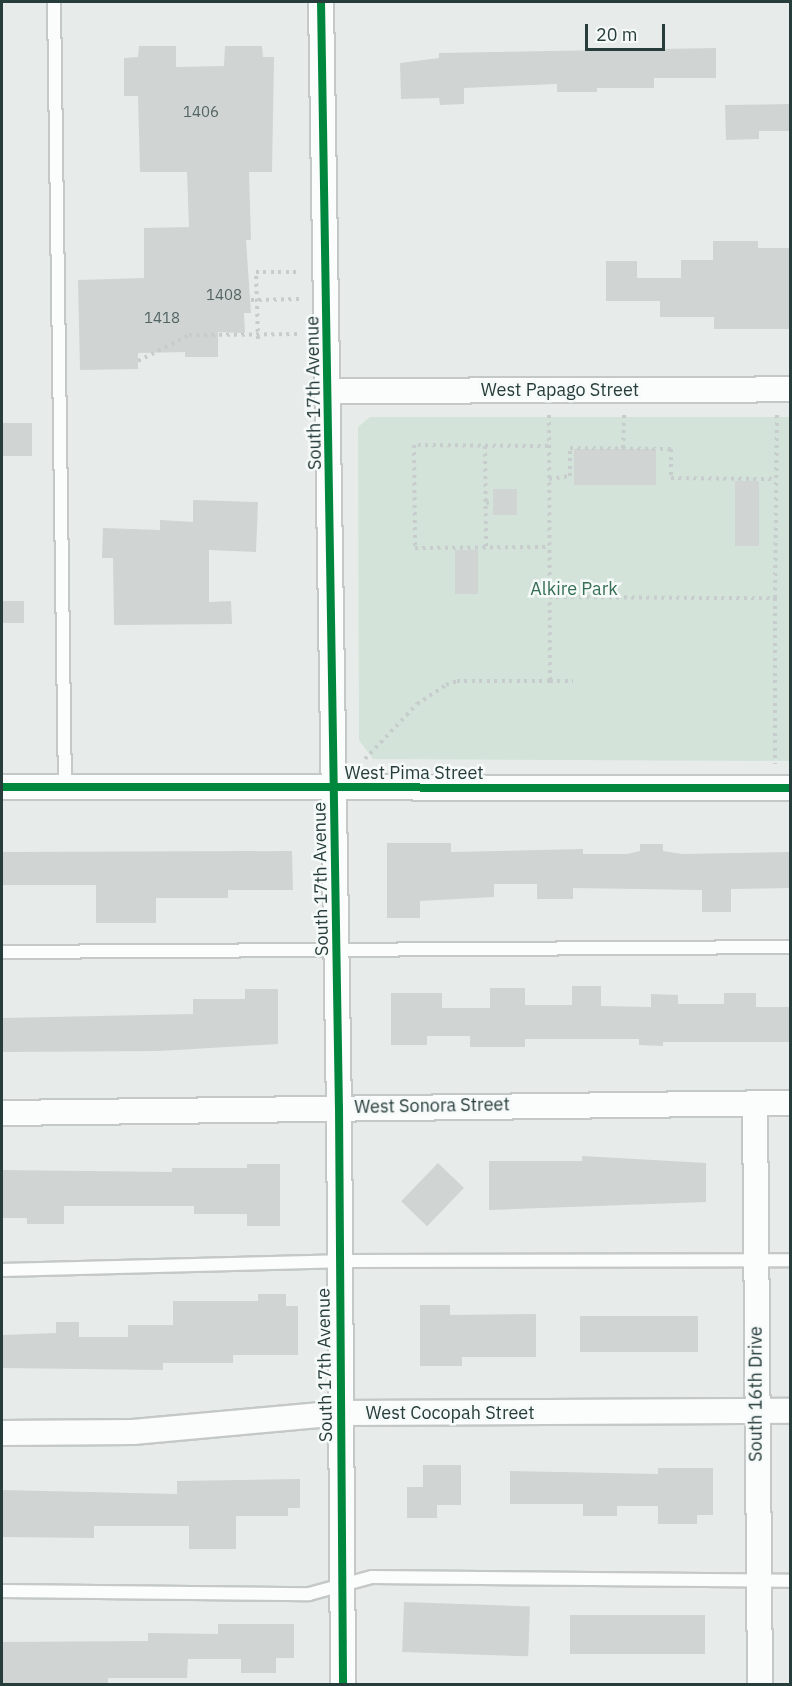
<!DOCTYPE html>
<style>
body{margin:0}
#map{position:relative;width:792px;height:1686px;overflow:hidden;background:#e7ecea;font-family:"IBM Plex Sans",sans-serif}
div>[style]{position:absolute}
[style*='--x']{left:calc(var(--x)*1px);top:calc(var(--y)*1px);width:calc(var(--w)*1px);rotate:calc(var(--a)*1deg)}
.green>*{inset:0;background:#d3e3da}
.building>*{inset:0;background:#d0d4d3;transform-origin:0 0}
.path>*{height:4px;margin-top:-2px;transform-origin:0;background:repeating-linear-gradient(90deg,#c7cdcd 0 3px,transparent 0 7.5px)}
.roads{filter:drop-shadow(2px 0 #c4c9c7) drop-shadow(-2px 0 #c4c9c7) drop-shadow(0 2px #c4c9c7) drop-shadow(0 -2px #c4c9c7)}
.service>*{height:12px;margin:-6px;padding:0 6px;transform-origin:6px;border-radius:6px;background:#fbfcfc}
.minor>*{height:24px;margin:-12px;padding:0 12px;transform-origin:12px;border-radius:12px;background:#fbfcfc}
.cycleway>*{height:8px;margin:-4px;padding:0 4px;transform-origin:4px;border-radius:4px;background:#00873e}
span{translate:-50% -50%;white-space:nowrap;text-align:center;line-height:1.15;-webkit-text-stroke:5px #f6faf9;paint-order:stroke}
.number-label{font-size:15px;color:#526462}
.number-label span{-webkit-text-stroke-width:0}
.street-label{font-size:18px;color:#273d3b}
.park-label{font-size:18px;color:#366f56}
.frame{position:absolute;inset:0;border:3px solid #273d3b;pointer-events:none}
.scale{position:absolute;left:585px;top:24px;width:80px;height:27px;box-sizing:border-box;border:3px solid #273d3b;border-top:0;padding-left:8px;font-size:18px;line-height:21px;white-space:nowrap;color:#273d3b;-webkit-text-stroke:4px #f6faf9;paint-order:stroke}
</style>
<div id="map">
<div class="green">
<div style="clip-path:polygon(370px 417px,790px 417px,790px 761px,373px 759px,359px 740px,358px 427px)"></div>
</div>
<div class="building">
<div style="clip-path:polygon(139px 46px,176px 46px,176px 67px,224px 66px,225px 46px,262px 46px,263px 57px,274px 57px,272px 172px,249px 172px,251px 240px,246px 240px,251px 313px,244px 313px,245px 333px,218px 332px,218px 357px,185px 357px,185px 352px,138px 353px,138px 369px,80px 370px,78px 280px,144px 278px,144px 228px,189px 227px,187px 172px,140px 172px,138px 96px,124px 96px,124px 58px,138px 57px)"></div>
<div style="clip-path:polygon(716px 48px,716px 78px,654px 78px,654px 88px,597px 88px,597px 92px,557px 92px,557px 84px,464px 88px,464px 104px,440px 105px,439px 98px,401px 99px,400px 63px,439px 58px,439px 53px)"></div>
<div style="clip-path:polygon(790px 104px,790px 131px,759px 131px,759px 139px,726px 140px,725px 105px)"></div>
<div style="clip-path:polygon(713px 241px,758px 241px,758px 248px,790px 248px,790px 329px,714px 329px,714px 317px,660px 317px,660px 301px,606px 301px,606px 261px,637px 261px,637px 278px,681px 278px,681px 260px,713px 260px)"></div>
<div style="left:2px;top:423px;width:30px;height:33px"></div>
<div style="left:656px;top:449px;width:36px;height:82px;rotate:90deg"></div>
<div style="left:735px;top:481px;width:24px;height:65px"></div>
<div style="left:493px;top:489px;width:24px;height:26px"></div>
<div style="clip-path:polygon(193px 500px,258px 502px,256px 552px,209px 550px,209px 602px,231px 601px,232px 624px,114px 625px,113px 558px,102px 558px,103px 528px,160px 530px,160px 520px,193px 522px)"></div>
<div style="left:455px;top:550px;width:23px;height:44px"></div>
<div style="left:2px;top:601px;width:22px;height:22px"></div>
<div style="clip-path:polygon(387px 843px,451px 843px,451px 852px,583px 849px,583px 854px,627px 854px,640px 851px,640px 844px,663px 844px,663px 851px,682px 854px,790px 852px,790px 888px,731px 889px,731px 912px,702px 912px,702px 890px,573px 888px,573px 899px,537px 899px,537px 884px,494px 884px,494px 897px,420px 901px,420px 918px,387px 918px)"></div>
<div style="clip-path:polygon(292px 851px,293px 890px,228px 890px,228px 898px,156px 898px,156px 923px,96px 923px,96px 885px,2px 885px,2px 852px)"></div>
<div style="clip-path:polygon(572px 986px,601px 986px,601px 1006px,651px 1007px,651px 994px,678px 995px,678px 1004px,724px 1004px,724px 993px,756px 993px,756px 1007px,790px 1007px,790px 1042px,663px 1042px,663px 1046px,639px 1045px,639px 1039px,525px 1039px,525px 1047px,470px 1047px,470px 1036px,427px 1036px,427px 1045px,391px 1045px,391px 993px,442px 993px,442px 1008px,490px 1008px,490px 988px,525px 988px,525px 1005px,572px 1005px)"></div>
<div style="clip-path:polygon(245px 989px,278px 989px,278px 1044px,159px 1051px,2px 1052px,2px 1018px,193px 1014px,193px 999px,245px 999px)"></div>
<div style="clip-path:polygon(582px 1156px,706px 1163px,706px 1202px,489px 1210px,489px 1161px,582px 1161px)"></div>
<div style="left:438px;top:1163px;width:36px;height:53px;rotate:44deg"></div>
<div style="clip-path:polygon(247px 1164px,280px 1164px,280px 1226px,247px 1226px,247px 1214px,194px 1214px,194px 1206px,64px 1206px,64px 1224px,27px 1224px,27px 1218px,2px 1218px,2px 1170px,172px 1172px,172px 1168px,247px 1168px)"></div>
<div style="clip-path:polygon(258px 1294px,286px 1294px,286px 1306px,298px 1306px,298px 1355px,233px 1355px,233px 1363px,163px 1363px,163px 1370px,2px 1368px,2px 1335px,56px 1333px,56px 1322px,79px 1322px,79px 1337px,128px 1337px,128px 1325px,173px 1325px,173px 1301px,258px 1301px)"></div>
<div style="clip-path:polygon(420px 1305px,450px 1305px,450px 1315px,536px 1314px,536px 1357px,462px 1357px,462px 1366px,420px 1366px)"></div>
<div style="left:580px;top:1316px;width:118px;height:36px"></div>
<div style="clip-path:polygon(423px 1465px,461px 1465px,461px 1505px,437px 1505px,437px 1518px,407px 1518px,407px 1487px,423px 1487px)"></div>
<div style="clip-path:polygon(658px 1468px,713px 1468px,713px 1515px,697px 1515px,697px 1524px,658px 1524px,658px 1506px,617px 1506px,617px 1516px,583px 1516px,583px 1504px,510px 1504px,510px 1471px,658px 1474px)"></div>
<div style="clip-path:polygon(300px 1479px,300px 1508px,288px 1508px,288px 1516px,236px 1516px,236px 1549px,189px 1549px,189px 1526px,94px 1526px,94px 1538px,2px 1537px,2px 1490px,177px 1494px,177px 1481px)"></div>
<div style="left:404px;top:1602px;width:126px;height:50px;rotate:2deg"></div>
<div style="left:570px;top:1615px;width:135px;height:39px"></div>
<div style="clip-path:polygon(218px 1624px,294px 1624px,294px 1658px,276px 1658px,276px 1673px,241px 1673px,241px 1659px,188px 1659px,187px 1678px,108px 1678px,108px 1684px,2px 1684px,2px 1642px,148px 1641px,148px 1633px,218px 1634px)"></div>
</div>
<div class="path">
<div style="--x:251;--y:300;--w:49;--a:-1.2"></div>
<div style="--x:258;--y:339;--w:67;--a:-91.7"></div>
<div style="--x:256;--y:272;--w:41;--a:0"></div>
<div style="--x:138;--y:361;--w:57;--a:-27"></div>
<div style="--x:189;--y:335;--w:110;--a:-0.5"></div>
<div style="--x:549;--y:415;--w:266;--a:89.8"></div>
<div style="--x:550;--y:681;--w:23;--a:0"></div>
<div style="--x:485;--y:446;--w:102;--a:89.4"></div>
<div style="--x:548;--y:446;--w:134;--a:-179.6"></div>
<div style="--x:414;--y:445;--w:103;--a:89.4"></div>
<div style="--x:415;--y:548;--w:133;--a:-0.4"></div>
<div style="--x:623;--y:448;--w:34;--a:-88"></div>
<div style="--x:549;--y:479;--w:21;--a:-8"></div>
<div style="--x:570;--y:476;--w:28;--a:-90"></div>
<div style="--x:570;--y:448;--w:101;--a:0.6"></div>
<div style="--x:671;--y:449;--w:29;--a:90"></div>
<div style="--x:671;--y:478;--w:103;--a:0.6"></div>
<div style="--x:486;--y:503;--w:7;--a:-8"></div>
<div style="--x:549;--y:597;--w:226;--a:0.3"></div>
<div style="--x:775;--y:598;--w:166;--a:90"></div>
<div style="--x:775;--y:598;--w:184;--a:-89.4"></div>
<div style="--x:365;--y:759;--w:76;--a:-46.6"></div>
<div style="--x:417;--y:704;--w:35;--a:-33"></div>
<div style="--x:446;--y:685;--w:12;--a:-20"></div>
<div style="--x:457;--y:681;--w:93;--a:0"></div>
</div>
<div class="roads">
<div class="service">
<div style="--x:54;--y:2;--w:785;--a:89.2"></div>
<div style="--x:2;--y:952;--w:788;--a:-0.36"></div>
<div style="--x:2;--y:1270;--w:337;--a:-1.5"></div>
<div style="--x:339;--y:1261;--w:451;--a:-0.1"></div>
<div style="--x:2;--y:1591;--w:307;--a:0.6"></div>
<div style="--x:309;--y:1594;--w:65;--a:-15.1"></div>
<div style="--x:372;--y:1577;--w:418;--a:0.5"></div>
</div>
<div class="minor">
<div style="--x:321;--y:2;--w:1105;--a:89.07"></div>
<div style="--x:339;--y:1107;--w:577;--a:89.6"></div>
<div style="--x:330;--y:391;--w:460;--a:-0.2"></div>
<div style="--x:2;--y:787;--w:788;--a:0.07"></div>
<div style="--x:755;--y:1103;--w:581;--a:89.51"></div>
<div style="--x:2;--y:1113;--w:788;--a:-0.73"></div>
<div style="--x:2;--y:1433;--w:131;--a:-0.4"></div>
<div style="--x:133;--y:1432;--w:208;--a:-5.2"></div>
<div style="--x:340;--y:1413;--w:450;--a:-0.3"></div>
</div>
</div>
<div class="cycleway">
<div style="--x:321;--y:2;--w:1105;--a:89.07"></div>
<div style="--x:339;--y:1107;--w:577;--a:89.6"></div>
<div style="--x:2;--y:787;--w:788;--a:0.07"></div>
</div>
<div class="number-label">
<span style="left:201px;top:112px">1406</span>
<span style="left:224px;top:295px">1408</span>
<span style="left:162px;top:318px">1418</span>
</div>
<div class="street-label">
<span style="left:560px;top:390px">West Papago Street</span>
<span style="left:314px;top:393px;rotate:-91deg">South 17th Avenue</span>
<span style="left:414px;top:773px">West Pima Street</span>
<span style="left:321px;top:879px;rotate:-91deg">South 17th Avenue</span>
<span style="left:432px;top:1106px;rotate:-1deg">West Sonora Street</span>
<span style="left:325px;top:1365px;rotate:-91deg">South 17th Avenue</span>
<span style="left:756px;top:1394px;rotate:-90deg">South 16th Drive</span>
<span style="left:450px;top:1413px">West Cocopah Street</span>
</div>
<div class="park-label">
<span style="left:574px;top:589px">Alkire Park</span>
</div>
<div class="frame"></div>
<div class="scale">20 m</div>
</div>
